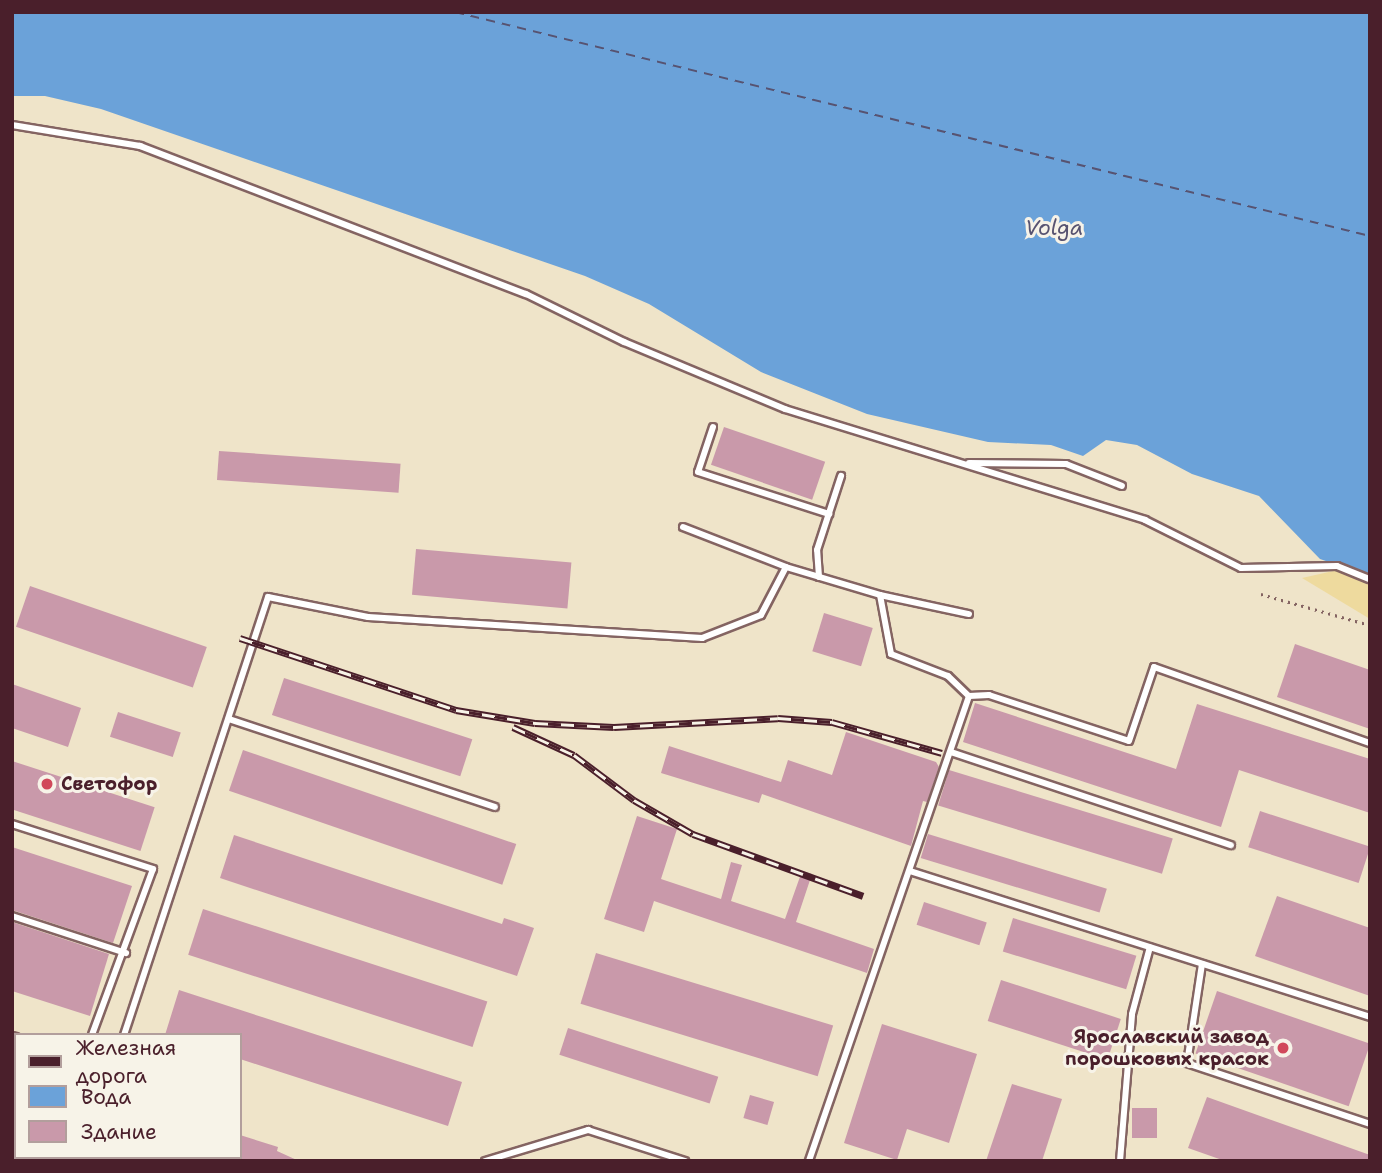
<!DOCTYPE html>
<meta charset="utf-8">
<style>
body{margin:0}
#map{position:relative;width:1382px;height:1173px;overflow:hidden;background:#efe4c9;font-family:"Shantell Sans",sans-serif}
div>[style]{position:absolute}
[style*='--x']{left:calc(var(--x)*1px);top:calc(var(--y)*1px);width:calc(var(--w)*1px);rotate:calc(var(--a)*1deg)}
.sand>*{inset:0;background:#eeda9e}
.water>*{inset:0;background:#6ba2d9}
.ferry>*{height:2px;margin-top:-1px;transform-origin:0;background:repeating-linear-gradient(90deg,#575371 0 9px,transparent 0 16px)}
.building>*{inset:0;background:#c999aa;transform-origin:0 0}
.path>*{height:2.5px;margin-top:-1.25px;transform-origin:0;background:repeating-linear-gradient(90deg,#846462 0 2px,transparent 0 7px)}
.roads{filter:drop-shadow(2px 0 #846462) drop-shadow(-2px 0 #846462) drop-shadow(0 2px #846462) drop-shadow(0 -2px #846462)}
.lane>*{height:6px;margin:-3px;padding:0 3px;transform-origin:3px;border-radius:3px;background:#fff}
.rail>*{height:7px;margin-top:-3.5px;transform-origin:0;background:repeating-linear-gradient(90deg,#f7f3e8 0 13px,#4a1f2b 0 26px);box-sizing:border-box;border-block:2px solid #4a1f2b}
.dots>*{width:19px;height:19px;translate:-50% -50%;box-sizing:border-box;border:4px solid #f7f3e8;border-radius:50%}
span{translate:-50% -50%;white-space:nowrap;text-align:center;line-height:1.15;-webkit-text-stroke:6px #f7f3e8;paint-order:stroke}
.poi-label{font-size:19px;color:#4a1f2b;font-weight:700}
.left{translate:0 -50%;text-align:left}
.right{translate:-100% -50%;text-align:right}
.water-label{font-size:21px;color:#575371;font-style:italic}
.frame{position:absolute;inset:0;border:14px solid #4a1f2b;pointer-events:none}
.legend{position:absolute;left:14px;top:1033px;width:228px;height:126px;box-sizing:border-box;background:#f7f3e8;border:2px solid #b29e9c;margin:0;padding:9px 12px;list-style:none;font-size:21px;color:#4a1f2b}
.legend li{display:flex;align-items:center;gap:14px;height:35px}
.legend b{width:35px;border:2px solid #b29e9c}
</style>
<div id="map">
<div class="sand">
<div style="clip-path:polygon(1342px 569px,1370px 580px,1370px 619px,1302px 578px)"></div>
</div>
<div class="water">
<div style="clip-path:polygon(12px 12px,1370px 12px,1370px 576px,1320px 559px,1259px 496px,1192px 474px,1137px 445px,1106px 440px,1083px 456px,1051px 445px,988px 442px,867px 414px,761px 372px,649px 304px,585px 276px,101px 109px,45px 96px,12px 96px)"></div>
</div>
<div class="ferry">
<div style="--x:455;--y:12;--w:942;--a:13.76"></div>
</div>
<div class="building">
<div style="left:724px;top:427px;width:107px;height:40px;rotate:19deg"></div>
<div style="left:219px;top:451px;width:182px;height:29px;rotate:4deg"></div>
<div style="left:416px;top:549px;width:156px;height:46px;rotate:5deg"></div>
<div style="left:30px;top:586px;width:187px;height:43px;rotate:19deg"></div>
<div style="left:824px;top:613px;width:51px;height:40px;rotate:17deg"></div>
<div style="clip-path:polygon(1295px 644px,1370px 670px,1370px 729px,1277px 697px)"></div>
<div style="left:284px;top:678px;width:198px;height:39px;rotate:18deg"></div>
<div style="clip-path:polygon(12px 684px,81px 708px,68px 747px,12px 728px)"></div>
<div style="clip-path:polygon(975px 703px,1176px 769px,1197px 704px,1370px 759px,1370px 813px,1239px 770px,1221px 827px,963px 742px)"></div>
<div style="left:118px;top:712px;width:66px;height:26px;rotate:18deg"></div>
<div style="clip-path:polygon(846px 732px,936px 762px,939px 767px,927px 802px,923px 801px,911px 846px,762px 794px,759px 803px,661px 773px,669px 746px,781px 782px,788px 760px,832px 775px)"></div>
<div style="left:243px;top:750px;width:289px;height:43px;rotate:19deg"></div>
<div style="left:12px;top:761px;width:150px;height:46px;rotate:18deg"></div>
<div style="left:949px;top:770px;width:234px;height:37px;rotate:17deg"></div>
<div style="left:1260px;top:811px;width:116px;height:38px;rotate:18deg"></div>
<div style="clip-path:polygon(637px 816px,677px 829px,661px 879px,721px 899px,731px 862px,742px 865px,731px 901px,785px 919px,802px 871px,812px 874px,796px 922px,874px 949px,867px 973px,654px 901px,644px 932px,604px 919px)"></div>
<div style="left:928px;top:834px;width:187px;height:25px;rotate:17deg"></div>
<div style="clip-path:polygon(234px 835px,502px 924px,504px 918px,534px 928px,517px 976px,220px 878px)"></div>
<div style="clip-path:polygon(12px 847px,132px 886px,113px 943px,12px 910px)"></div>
<div style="clip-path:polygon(1277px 896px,1370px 928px,1370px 996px,1255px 956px)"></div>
<div style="left:924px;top:902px;width:66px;height:24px;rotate:18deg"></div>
<div style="left:203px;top:909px;width:299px;height:48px;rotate:18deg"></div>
<div style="left:1013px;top:918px;width:129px;height:35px;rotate:17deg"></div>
<div style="clip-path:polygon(12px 922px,109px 954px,90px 1016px,12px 991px)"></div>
<div style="left:596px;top:953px;width:248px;height:53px;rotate:17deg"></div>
<div style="left:1001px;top:980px;width:126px;height:43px;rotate:18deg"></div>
<div style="clip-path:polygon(179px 990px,462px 1082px,448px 1126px,240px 1059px,240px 1035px,165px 1035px)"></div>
<div style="left:1217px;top:991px;width:162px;height:66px;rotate:19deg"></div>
<div style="clip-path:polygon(882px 1024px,977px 1054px,949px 1143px,907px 1129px,897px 1160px,844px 1143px)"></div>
<div style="left:568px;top:1028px;width:158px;height:28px;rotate:18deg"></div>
<div style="clip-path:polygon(1012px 1084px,1062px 1099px,1042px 1161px,986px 1161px)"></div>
<div style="left:750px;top:1095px;width:25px;height:24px;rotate:16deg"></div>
<div style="clip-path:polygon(1207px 1097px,1370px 1155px,1370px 1161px,1225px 1161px,1188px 1148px)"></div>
<div style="left:1132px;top:1108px;width:25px;height:30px"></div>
<div style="clip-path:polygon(240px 1135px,278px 1147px,277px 1151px,299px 1161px,240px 1161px)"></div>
</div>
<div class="path">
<div style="--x:1261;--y:594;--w:113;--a:15.9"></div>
</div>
<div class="roads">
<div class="lane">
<div style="--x:12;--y:125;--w:130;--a:9.3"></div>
<div style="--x:140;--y:146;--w:413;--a:21"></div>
<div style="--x:526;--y:294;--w:109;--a:26.1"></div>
<div style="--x:624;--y:342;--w:174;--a:22.6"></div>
<div style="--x:785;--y:409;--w:377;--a:17.1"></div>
<div style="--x:1145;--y:520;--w:107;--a:26.6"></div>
<div style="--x:1241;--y:568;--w:96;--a:-1.2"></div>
<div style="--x:1337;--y:566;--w:35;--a:22"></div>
<div style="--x:713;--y:427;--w:47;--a:108.4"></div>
<div style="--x:698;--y:472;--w:138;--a:17.8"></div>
<div style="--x:969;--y:463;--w:97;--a:0.6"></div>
<div style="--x:1066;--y:464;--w:60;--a:21.4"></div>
<div style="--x:683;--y:527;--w:110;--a:21.2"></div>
<div style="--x:819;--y:577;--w:27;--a:-94"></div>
<div style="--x:817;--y:550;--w:78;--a:-72"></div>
<div style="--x:880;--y:595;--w:91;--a:12.1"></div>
<div style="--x:969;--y:696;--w:20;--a:-3"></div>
<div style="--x:989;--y:695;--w:147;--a:18.2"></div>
<div style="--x:1129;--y:741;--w:78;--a:-71.3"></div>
<div style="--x:1154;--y:667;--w:229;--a:19.4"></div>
<div style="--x:229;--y:719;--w:280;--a:18.3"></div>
<div style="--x:951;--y:752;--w:295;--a:18.4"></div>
<div style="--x:12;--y:824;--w:148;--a:17.7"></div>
<div style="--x:153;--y:869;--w:177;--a:110.2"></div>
<div style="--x:910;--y:871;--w:483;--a:17.6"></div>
<div style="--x:12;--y:916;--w:120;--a:18"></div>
<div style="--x:1202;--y:964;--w:100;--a:98.6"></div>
<div style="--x:1187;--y:1063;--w:193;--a:18.4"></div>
<div style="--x:124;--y:1035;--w:461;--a:-71.8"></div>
<div style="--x:268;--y:597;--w:102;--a:11.3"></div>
<div style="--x:368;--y:617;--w:335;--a:3.6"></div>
<div style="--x:702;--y:638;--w:63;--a:-21.3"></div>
<div style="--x:761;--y:615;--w:54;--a:-62.5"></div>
<div style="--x:786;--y:567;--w:98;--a:16.6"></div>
<div style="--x:880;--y:595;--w:60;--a:79.4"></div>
<div style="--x:891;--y:654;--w:61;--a:21.1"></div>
<div style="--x:948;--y:676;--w:29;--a:44"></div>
<div style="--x:969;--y:696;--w:492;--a:109"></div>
<div style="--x:12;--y:1036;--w:4;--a:14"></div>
<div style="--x:147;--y:1157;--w:16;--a:14"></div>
<div style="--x:83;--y:1161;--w:4;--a:-76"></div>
<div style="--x:485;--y:1161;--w:108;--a:-16.8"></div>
<div style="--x:588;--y:1130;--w:102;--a:17.7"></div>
<div style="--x:1120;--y:1161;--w:147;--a:-85.3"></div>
<div style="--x:1132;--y:1014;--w:69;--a:-75"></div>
</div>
</div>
<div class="rail">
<div style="--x:240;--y:638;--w:228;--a:18.4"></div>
<div style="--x:456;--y:710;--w:80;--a:9.3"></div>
<div style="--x:535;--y:723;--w:79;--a:2.9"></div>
<div style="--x:614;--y:727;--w:164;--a:-3.1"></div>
<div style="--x:778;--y:718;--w:54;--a:4.2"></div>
<div style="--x:832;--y:722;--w:114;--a:15.7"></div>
<div style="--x:513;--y:727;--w:67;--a:24.7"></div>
<div style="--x:574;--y:755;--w:75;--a:36.9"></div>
<div style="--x:634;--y:800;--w:68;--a:30"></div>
<div style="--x:693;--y:834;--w:181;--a:20"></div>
</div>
<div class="dots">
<div style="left:47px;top:784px;background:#d1495b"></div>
<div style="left:1283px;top:1048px;background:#d1495b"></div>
</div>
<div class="poi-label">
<span class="left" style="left:61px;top:784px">Светофор</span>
<span class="right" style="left:1269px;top:1048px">Ярославский завод<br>порошковых красок</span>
</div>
<div class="water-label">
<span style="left:1054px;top:228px">Volga</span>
</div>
<div class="frame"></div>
<ul class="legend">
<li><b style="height:9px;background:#4a1f2b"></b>Железная дорога</li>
<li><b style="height:19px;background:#6ba2d9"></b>Вода</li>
<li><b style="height:19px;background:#c999aa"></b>Здание</li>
</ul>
</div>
